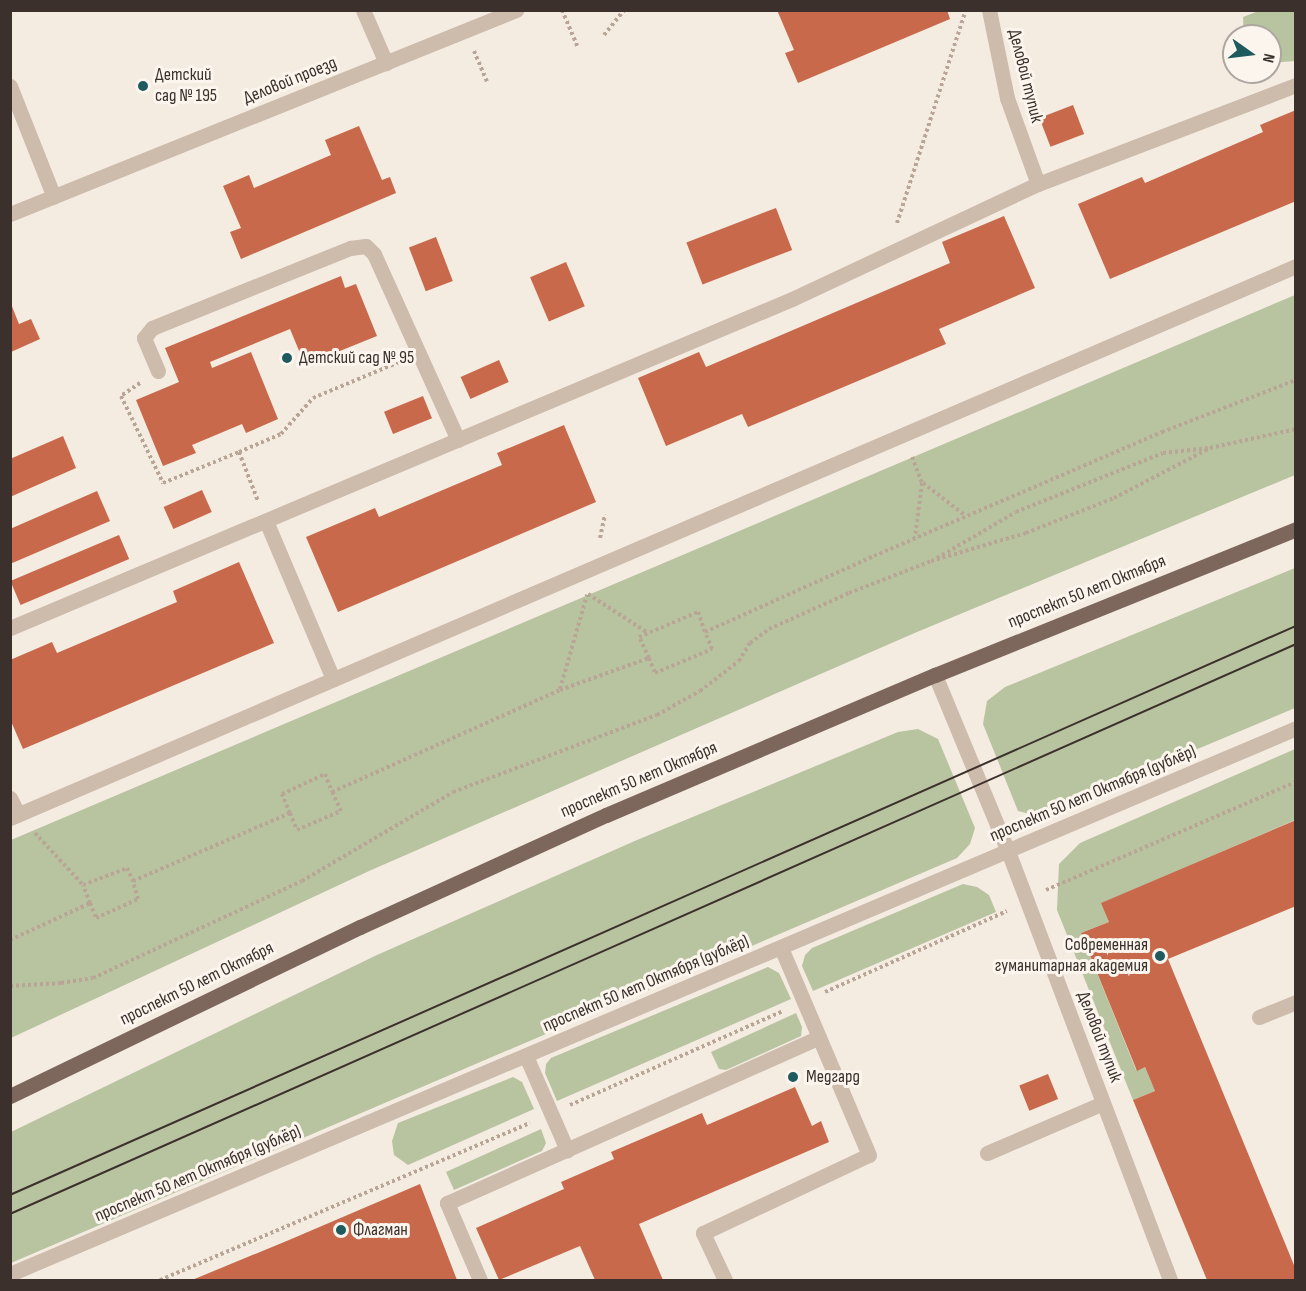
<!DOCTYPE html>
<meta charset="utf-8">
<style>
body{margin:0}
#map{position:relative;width:1306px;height:1291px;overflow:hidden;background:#f4ebe1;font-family:"Sofia Sans Condensed",sans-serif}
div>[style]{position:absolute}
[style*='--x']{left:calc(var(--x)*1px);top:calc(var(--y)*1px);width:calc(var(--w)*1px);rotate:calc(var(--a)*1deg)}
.green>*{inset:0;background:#b8c4a0}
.building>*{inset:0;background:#c8694b;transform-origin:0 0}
.path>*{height:4px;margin-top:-2px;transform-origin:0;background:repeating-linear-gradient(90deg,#b9a596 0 3px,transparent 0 6px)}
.lane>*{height:15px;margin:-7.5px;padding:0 7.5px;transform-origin:7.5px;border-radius:7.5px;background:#cdbbac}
.street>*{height:15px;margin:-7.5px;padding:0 7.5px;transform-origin:7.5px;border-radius:7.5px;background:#cdbbac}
.primary>*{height:15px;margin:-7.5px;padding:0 7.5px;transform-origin:7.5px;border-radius:7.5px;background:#7d675c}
.tram>*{height:1.5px;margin:-0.75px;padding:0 0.75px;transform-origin:0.75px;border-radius:0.75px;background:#3b302b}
.dots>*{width:16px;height:16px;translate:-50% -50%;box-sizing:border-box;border:3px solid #fbf5ee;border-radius:50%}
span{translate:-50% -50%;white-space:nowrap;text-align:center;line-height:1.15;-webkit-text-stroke:6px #fbf5ee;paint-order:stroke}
.poi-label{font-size:18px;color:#3b302b}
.left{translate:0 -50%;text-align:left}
.right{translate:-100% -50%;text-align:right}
.street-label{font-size:18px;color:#3b302b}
.frame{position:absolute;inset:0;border:12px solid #3b302b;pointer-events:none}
.north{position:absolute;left:1222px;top:24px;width:60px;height:60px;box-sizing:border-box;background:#fbf5ee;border:2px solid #aea6a0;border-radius:50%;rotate:104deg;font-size:16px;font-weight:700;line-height:24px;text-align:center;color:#3b302b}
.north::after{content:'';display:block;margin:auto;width:21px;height:27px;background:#1f5a5e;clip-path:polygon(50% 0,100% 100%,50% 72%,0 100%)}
</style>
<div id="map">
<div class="green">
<div style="clip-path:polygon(1261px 10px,1295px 11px,1295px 61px,1270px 63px,1270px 36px,1244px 36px,1243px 17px)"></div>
<div style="clip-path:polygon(1295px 295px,1295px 475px,917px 632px,369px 871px,11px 1038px,11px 840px)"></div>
<div style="clip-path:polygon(1295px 568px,1295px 708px,1038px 816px,1018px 811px,983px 724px,987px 701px,1005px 687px)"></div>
<div style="clip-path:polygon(918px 729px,938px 739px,975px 828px,970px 844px,957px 858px,11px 1263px,11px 1132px,377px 955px,637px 840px,898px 732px)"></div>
<div style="clip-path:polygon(1295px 749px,1295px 820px,1102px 903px,1109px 922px,1081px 933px,1136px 1070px,1145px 1067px,1155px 1091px,1133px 1100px,1057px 910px,1059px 864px,1080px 843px)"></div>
<div style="clip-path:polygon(963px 884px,977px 887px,989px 895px,996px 912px,813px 991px,802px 966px,805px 955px,812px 948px)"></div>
<div style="clip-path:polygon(768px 967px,779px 973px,791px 999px,557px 1101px,545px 1073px,546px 1064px,551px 1058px)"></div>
<div style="clip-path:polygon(796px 1013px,802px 1027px,801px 1036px,726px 1070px,719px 1069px,711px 1052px)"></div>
<div style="clip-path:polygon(513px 1077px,522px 1082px,534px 1109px,408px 1165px,394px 1155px,392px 1141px,398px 1123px)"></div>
<div style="clip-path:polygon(541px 1129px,546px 1143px,542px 1151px,454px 1190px,446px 1172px)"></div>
</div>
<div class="building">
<div style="clip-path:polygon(777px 10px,947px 10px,950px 19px,798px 83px,785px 53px,794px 50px)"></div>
<div style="left:1073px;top:105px;width:31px;height:36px;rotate:69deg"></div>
<div style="clip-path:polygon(1296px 110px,1296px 201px,1110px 279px,1078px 204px,1142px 177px,1145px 183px,1263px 132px,1260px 125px)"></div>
<div style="clip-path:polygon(359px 126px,382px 180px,390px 177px,396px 193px,241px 259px,230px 232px,241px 228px,223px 186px,249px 175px,254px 188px,331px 155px,325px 140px)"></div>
<div style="left:776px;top:208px;width:45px;height:96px;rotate:69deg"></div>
<div style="clip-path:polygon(1004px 216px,1035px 288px,939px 329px,946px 344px,748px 427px,742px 414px,666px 446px,638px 378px,699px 352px,706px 367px,950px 263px,942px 242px)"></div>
<div style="left:436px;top:237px;width:47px;height:29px;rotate:69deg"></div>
<div style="left:566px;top:262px;width:48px;height:39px;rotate:67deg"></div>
<div style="clip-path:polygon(341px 276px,345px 288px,356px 284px,377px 336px,305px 365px,290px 329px,210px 362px,212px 368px,251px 352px,278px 419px,246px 433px,242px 424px,192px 445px,196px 453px,163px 466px,136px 400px,179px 382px,165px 348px)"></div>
<div style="clip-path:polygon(11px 304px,19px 324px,31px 319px,40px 339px,11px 352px)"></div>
<div style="left:499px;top:360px;width:24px;height:42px;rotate:66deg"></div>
<div style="left:423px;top:396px;width:24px;height:42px;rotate:68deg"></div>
<div style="clip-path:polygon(564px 425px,596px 502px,338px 612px,306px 537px,375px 508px,379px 517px,502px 465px,497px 453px)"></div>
<div style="clip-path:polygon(63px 436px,76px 468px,10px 497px,10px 459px)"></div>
<div style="left:202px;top:490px;width:24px;height:42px;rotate:66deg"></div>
<div style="clip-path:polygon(97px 491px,110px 521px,10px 564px,10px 529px)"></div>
<div style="left:119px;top:535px;width:26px;height:118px;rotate:67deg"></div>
<div style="clip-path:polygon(239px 562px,274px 643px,23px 749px,10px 719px,10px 660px,52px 642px,57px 653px,177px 602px,173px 591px)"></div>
<div style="clip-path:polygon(1296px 820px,1296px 906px,1168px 959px,1296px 1270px,1296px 1280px,1207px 1280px,1133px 1100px,1155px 1091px,1145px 1067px,1137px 1071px,1081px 933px,1109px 922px,1101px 903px)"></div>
<div style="left:1048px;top:1074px;width:27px;height:31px;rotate:68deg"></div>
<div style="clip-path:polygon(795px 1087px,812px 1126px,821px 1121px,829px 1142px,639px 1224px,663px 1280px,595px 1280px,580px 1246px,499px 1280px,476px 1228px,564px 1189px,561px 1182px,614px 1159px,611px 1152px,702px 1113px,707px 1125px)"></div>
<div style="clip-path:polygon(420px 1184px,457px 1280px,192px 1280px,289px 1240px)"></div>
</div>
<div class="path">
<div style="--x:562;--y:10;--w:39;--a:67"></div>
<div style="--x:604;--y:35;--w:32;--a:-51"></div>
<div style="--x:474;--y:51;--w:33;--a:67"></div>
<div style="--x:897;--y:223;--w:221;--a:-72.1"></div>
<div style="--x:140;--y:383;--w:23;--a:146"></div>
<div style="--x:121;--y:396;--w:97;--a:64.2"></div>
<div style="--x:163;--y:483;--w:82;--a:-22.2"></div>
<div style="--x:239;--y:452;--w:53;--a:68.8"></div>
<div style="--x:239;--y:452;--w:46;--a:-23.2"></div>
<div style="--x:281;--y:434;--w:48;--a:-48.4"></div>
<div style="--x:313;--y:398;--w:93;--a:-22.7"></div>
<div style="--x:912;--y:457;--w:28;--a:69"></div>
<div style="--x:922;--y:483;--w:55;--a:97.3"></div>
<div style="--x:923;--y:483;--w:54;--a:37.5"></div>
<div style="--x:600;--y:538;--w:24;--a:-78"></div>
<div style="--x:937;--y:558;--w:91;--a:-30.2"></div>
<div style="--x:1016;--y:512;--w:158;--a:-21.9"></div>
<div style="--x:1163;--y:453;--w:47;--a:-6.1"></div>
<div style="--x:1210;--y:448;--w:88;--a:-12.5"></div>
<div style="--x:588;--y:594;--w:72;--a:33"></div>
<div style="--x:649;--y:658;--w:16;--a:68"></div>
<div style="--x:655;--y:673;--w:62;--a:-22.8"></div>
<div style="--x:712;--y:649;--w:18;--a:-112"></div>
<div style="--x:560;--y:689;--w:98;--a:-74"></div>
<div style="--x:290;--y:813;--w:18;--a:68"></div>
<div style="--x:297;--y:830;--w:48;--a:-23.4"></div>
<div style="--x:341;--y:811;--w:21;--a:-115"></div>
<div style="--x:35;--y:833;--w:71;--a:47.3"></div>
<div style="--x:1046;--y:890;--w:272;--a:-23.4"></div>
<div style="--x:90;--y:903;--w:16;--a:68"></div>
<div style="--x:96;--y:918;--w:46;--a:-24.3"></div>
<div style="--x:138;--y:899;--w:19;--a:-106"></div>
<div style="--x:10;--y:940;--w:88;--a:-24.8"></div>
<div style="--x:90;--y:903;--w:19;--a:-111"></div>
<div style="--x:83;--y:885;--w:47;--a:-21.1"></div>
<div style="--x:127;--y:868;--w:14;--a:65"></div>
<div style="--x:133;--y:881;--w:171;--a:-23.4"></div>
<div style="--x:290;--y:813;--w:21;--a:-113"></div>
<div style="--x:282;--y:794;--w:47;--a:-24.9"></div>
<div style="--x:325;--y:774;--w:19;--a:69"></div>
<div style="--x:332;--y:792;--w:250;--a:-24.1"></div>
<div style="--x:560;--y:690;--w:95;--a:-19.8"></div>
<div style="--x:649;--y:658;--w:23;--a:-115"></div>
<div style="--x:639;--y:637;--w:64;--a:-23"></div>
<div style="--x:698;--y:612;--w:21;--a:71"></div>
<div style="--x:705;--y:632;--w:185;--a:-24.2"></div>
<div style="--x:874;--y:556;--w:314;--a:-23.3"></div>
<div style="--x:1162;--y:432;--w:144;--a:-21.2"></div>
<div style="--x:10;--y:986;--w:51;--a:-3.4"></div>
<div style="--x:61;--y:983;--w:32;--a:-9"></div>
<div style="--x:93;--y:978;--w:230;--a:-24.9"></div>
<div style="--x:302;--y:881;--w:175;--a:-30.5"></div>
<div style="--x:453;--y:792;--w:218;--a:-20.7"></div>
<div style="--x:657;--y:715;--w:49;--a:-29.2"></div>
<div style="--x:700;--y:691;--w:49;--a:-37.6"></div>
<div style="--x:739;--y:661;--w:21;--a:-59"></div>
<div style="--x:750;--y:643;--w:24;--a:-36"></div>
<div style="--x:769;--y:629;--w:88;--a:-24.2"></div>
<div style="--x:849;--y:593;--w:88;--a:-21.3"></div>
<div style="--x:931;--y:561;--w:99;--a:-16.4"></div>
<div style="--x:1026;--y:533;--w:95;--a:-21.7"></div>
<div style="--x:1114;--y:498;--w:108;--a:-27.5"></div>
<div style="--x:825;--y:992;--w:199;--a:-24"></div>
<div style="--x:570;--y:1105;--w:233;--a:-23.8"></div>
<div style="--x:160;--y:1280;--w:402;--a:-23"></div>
</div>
<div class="lane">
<div style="--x:363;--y:10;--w:58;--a:66.5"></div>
<div style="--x:10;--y:86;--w:119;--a:68.4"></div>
<div style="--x:158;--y:371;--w:36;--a:-113"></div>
<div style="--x:144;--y:338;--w:13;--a:-51"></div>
<div style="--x:152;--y:328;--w:214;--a:-22"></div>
<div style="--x:350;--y:248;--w:16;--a:-7"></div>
<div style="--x:366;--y:246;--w:11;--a:45"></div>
<div style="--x:374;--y:254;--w:204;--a:65.7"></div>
<div style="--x:266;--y:521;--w:172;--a:67"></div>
<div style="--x:10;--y:628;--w:848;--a:-22.82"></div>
<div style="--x:792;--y:299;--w:272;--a:-25.1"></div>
<div style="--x:1038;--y:184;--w:276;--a:-21"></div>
<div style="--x:10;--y:798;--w:18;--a:63"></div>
<div style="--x:1259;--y:1017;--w:40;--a:-22"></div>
<div style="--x:526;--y:1056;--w:103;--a:66.4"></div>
<div style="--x:987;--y:1153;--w:126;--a:-23.3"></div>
<div style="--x:480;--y:1280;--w:84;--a:-113.2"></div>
<div style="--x:447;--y:1203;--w:407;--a:-24"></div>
<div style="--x:725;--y:1280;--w:52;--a:-115.1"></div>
<div style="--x:703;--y:1233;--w:183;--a:-25.2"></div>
<div style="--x:869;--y:1155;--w:225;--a:-113"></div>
</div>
<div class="street">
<div style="--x:989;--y:10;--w:90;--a:78.4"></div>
<div style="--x:1007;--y:98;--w:91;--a:70.2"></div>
<div style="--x:10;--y:214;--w:546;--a:-21.96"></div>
<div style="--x:935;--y:675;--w:191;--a:67.5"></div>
<div style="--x:1008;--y:851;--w:459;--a:69.3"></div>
<div style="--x:10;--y:818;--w:1399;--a:-23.23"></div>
<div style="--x:10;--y:1274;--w:1397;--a:-23"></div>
</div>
<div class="primary">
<div style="--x:10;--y:1096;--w:389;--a:-25.8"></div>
<div style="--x:360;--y:927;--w:270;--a:-24.5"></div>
<div style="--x:606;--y:815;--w:358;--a:-23.1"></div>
<div style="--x:935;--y:675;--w:389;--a:-22"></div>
</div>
<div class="tram">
<div style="--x:10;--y:1195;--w:1406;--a:-23.87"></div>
<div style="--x:10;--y:1214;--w:1407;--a:-23.9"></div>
</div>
<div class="dots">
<div style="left:143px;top:86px;background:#1f5a5e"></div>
<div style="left:287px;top:358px;background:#1f5a5e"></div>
<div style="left:1160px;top:956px;background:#1f5a5e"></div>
<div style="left:793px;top:1077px;background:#1f5a5e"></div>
<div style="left:341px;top:1230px;background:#1f5a5e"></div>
</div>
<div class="poi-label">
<span class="left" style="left:155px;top:86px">Детский<br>сад № 195</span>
<span class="left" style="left:299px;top:358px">Детский сад № 95</span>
<span class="right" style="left:1148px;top:956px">Современная<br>гуманитарная академия</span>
<span class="left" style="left:806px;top:1077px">Медгард</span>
<span class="left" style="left:353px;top:1230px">Флагман</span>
</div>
<div class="street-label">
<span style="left:1025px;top:76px;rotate:76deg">Деловой тупик</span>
<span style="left:290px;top:81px;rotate:-22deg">Деловой проезд</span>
<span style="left:1087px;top:592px;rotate:-22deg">проспект 50 лет Октября</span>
<span style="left:639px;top:780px;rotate:-23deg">проспект 50 лет Октября</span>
<span style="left:1093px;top:794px;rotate:-23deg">проспект 50 лет Октября (дублёр)</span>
<span style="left:197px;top:984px;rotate:-26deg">проспект 50 лет Октября</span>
<span style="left:646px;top:984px;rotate:-23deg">проспект 50 лет Октября (дублёр)</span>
<span style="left:1099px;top:1037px;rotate:69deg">Деловой тупик</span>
<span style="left:198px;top:1174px;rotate:-23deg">проспект 50 лет Октября (дублёр)</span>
</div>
<div class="frame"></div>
<div class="north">N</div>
</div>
